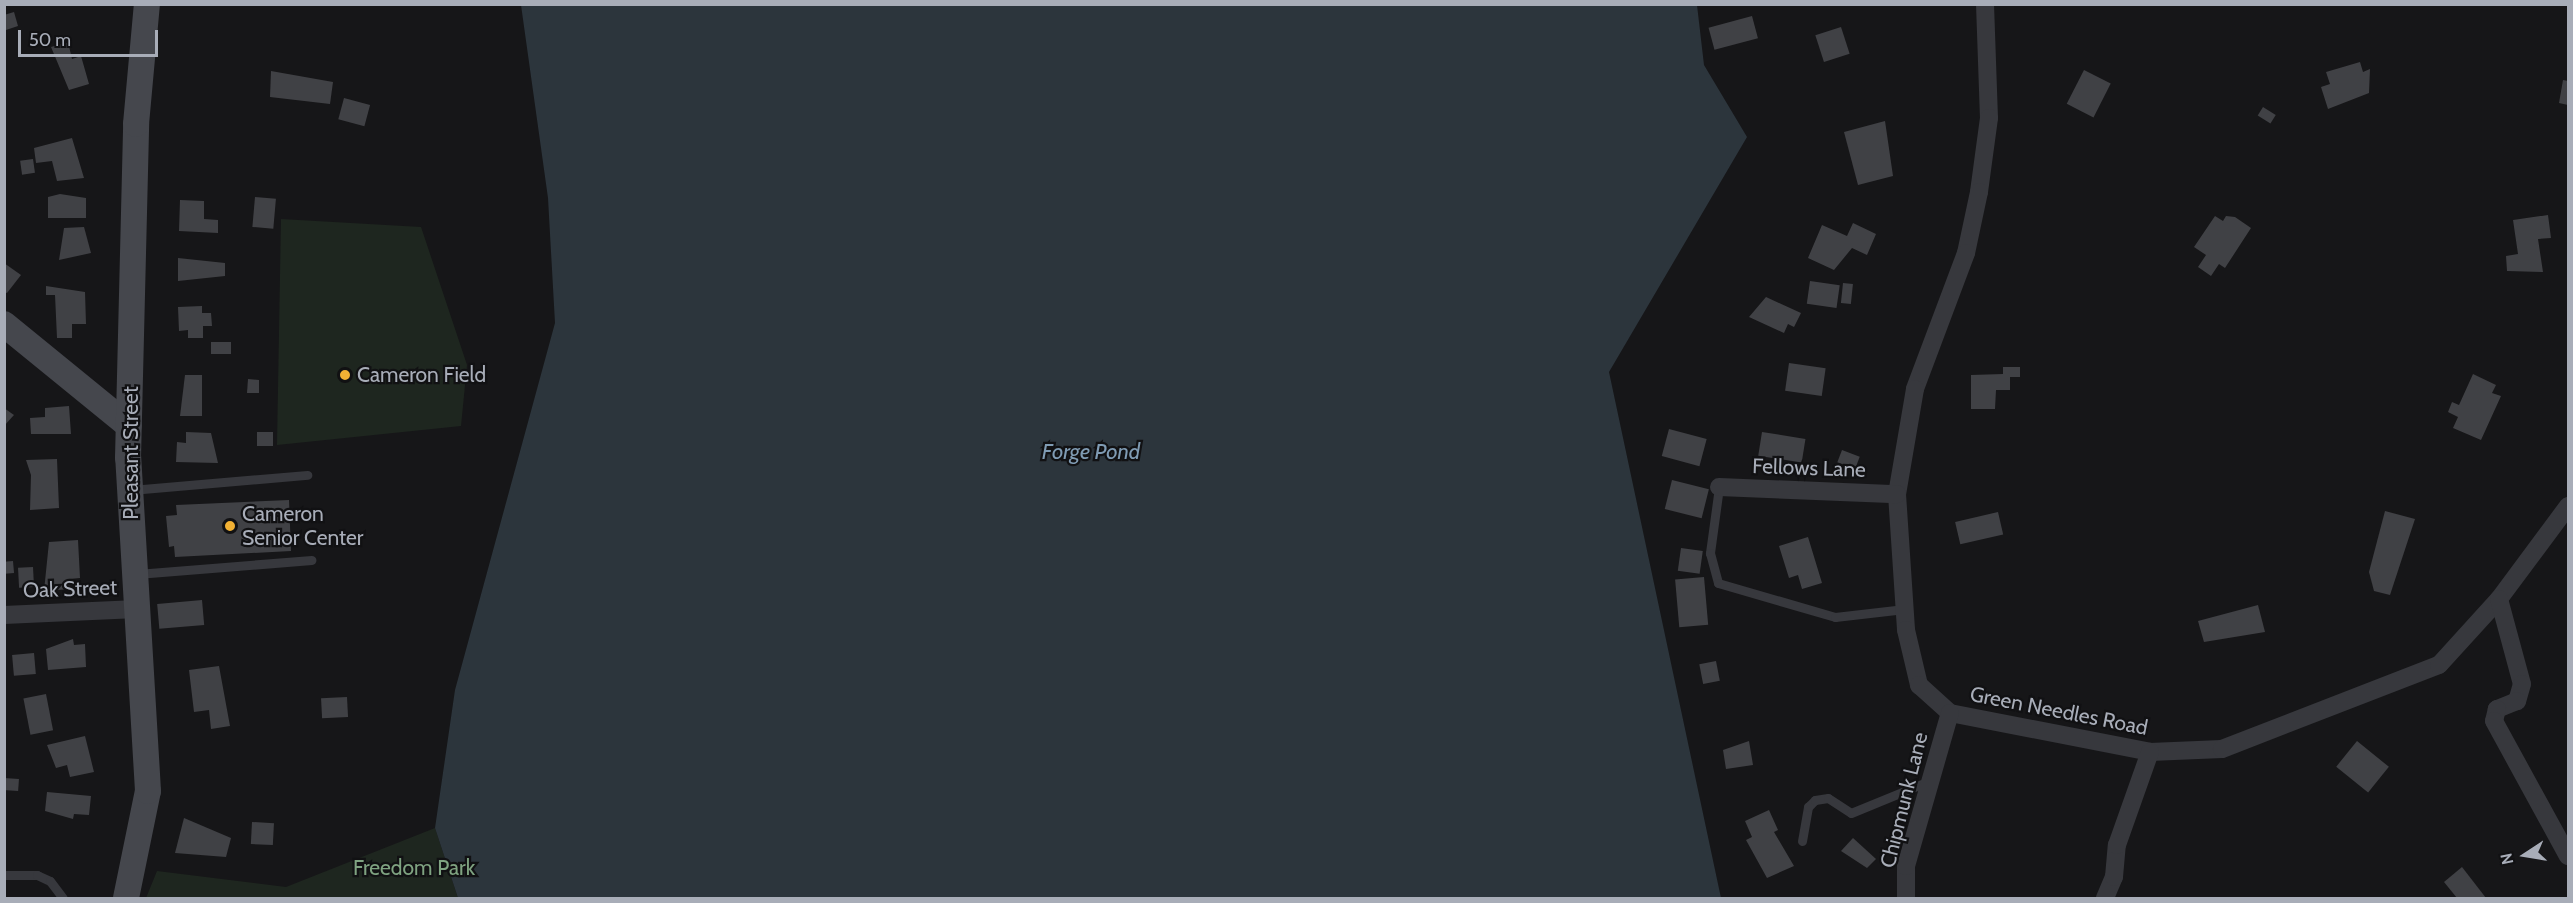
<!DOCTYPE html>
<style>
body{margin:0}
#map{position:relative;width:2573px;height:903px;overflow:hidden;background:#161618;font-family:Cabin,sans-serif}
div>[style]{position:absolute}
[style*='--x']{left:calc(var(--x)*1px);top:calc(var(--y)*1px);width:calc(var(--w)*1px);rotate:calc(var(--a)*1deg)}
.green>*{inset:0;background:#1e261f}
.water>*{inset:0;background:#2c353c}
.building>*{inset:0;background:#404145;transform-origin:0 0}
.service>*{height:9px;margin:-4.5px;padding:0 4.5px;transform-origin:4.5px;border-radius:4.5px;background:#37383d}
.minor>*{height:18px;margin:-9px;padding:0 9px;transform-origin:9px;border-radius:9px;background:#37383d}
.secondary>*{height:26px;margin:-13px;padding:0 13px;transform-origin:13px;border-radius:13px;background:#45474d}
.dots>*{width:16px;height:16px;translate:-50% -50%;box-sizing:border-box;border:3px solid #111113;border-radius:50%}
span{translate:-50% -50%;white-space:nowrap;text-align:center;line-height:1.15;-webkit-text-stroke:4.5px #111113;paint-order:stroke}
.poi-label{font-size:21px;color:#a8adb8}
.left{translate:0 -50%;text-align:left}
.street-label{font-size:21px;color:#a8adb8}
.park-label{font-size:21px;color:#7fa381}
.water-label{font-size:22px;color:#7f9bb3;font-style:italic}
.frame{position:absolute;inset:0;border:6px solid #a8adb8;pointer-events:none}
.north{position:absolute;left:2495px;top:825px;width:60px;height:60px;-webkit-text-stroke:4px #111113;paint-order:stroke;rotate:258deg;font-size:16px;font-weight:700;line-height:24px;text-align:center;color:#a8adb8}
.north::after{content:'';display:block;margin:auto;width:21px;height:27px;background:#a8adb8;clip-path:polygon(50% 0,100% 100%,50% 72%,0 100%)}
.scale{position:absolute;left:18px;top:30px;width:140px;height:27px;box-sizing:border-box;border:3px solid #a8adb8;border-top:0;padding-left:8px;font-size:18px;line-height:21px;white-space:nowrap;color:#a8adb8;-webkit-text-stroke:4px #111113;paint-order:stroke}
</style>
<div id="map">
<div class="green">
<div style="clip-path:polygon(281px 219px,421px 227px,467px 365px,461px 426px,277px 445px)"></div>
<div style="clip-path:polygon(435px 828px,458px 898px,146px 898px,157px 871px,286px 887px)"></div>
</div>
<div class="water">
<div style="clip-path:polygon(521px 5px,1697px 5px,1704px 65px,1747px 137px,1609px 372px,1721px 898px,458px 898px,435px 828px,455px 690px,555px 323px,548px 198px)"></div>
</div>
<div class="building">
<div style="clip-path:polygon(14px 12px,18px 26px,6px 30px,4px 15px)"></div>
<div style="left:1752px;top:16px;width:23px;height:45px;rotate:75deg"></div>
<div style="left:1841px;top:27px;width:28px;height:27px;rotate:72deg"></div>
<div style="clip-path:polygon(68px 42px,72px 59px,81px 56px,89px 84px,69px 90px,51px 47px)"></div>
<div style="clip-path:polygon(2360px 62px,2363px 72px,2370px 69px,2369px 93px,2328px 109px,2321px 87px,2330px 84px,2326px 72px)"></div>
<div style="left:2084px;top:70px;width:30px;height:38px;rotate:27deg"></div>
<div style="clip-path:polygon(271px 71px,333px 82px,330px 104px,270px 97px)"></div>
<div style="clip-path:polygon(2563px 80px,2568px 81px,2568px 105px,2559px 103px)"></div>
<div style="left:344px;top:98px;width:27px;height:22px;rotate:15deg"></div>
<div style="left:2263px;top:107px;width:15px;height:10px;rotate:32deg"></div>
<div style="clip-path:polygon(1885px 121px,1893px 176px,1858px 185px,1844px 132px)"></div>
<div style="clip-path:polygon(72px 138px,84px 178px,57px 181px,52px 161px,36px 163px,34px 148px)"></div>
<div style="left:33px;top:159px;width:14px;height:13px;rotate:82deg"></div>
<div style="clip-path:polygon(60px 194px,86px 198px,86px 218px,48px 218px,48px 197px)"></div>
<div style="left:255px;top:197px;width:21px;height:30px;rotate:5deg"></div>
<div style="clip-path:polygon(180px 200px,204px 201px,204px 219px,218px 220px,218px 233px,179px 231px)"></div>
<div style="clip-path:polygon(2548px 215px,2551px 238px,2538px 239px,2543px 272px,2507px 271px,2506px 256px,2518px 254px,2513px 220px)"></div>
<div style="clip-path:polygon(2215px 216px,2223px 221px,2226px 216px,2235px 217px,2251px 228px,2225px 268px,2219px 264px,2211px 276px,2198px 267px,2206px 255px,2194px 247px)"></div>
<div style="clip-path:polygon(1853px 223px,1876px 234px,1867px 255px,1852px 248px,1834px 270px,1808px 258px,1822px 225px,1847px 236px)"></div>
<div style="clip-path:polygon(84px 227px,91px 253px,59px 260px,64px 228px)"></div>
<div style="clip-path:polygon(178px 258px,225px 263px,225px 276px,178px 281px)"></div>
<div style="clip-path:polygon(4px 263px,21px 275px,7px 293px,4px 292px)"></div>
<div style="left:1810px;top:281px;width:30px;height:23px;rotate:8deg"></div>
<div style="left:1843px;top:283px;width:10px;height:20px;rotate:6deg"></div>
<div style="clip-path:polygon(46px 286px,85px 292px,86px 324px,72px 324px,72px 338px,57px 338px,55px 295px,46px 295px)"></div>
<div style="clip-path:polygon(1766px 297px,1801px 313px,1794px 327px,1788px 324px,1784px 333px,1749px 317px)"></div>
<div style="clip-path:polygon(202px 306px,202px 313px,211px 313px,212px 326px,203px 326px,203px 338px,188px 338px,188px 330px,179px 331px,178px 307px)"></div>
<div style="left:211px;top:342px;width:20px;height:12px"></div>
<div style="left:1789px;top:363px;width:37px;height:28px;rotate:8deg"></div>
<div style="clip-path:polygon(2003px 367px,2020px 367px,2020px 377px,2010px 377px,2010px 390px,1996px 390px,1995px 409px,1971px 409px,1971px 375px,2003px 374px)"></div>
<div style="clip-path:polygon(2473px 374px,2496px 385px,2492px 393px,2501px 396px,2481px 440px,2453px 428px,2458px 417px,2448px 412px,2452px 402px,2459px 405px)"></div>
<div style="clip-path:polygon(185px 375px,202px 375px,202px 416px,180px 416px)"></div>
<div style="clip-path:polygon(248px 379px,259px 380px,259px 393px,247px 393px)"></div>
<div style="clip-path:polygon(69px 406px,71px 434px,31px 434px,30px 418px,45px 417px,45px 408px)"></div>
<div style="clip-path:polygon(4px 408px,14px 415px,4px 426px)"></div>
<div style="left:1669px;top:429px;width:39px;height:28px;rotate:15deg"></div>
<div style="clip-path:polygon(186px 432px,211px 433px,218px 463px,176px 462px,177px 442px,186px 443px)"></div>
<div style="left:257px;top:432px;width:16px;height:14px"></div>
<div style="left:1762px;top:432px;width:44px;height:24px;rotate:9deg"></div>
<div style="left:1842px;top:450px;width:19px;height:13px;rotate:21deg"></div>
<div style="clip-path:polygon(57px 459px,59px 508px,30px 510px,31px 475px,26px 460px)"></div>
<div style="left:1672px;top:480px;width:38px;height:30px;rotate:14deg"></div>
<div style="clip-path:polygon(289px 500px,291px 551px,175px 557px,174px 546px,169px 547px,166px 516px,177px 515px,176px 505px)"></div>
<div style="clip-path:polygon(2385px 511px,2415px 519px,2390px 595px,2374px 591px,2369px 572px)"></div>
<div style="left:1998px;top:512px;width:23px;height:44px;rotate:77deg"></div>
<div style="clip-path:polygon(1808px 537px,1822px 583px,1802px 589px,1798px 575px,1789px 578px,1779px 546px)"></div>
<div style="clip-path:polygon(78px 540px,80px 578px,69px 579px,70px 589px,44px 591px,49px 542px)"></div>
<div style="left:1681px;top:548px;width:22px;height:23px;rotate:8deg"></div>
<div style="left:13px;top:561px;width:12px;height:9px;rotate:85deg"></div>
<div style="left:33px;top:567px;width:20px;height:15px;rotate:87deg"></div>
<div style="left:1704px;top:577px;width:48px;height:29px;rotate:85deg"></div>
<div style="left:202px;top:600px;width:25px;height:45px;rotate:85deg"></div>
<div style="clip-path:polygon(2258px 605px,2265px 632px,2204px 642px,2198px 621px)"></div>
<div style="clip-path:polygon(73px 639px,74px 645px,85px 644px,86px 667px,48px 670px,46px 649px)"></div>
<div style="left:34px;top:653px;width:21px;height:22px;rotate:85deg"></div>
<div style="left:1716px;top:661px;width:20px;height:17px;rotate:79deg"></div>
<div style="clip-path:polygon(219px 666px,230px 726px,211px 729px,209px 710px,194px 712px,189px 670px)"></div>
<div style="left:46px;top:694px;width:37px;height:23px;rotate:79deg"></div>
<div style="left:347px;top:697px;width:20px;height:26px;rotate:87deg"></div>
<div style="clip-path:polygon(85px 736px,94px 772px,70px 777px,67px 765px,56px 768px,47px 745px)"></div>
<div style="clip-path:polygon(1749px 741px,1753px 765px,1726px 769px,1723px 750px)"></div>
<div style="left:2357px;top:741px;width:41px;height:33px;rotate:39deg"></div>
<div style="left:4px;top:778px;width:15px;height:12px;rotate:4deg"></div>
<div style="clip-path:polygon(47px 792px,91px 796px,89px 815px,74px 814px,73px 819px,45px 811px)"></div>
<div style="clip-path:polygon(1769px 810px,1778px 830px,1774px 832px,1794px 866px,1767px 878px,1746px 840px,1752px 837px,1745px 821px)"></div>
<div style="clip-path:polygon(184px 818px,231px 838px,226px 857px,175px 853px)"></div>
<div style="left:252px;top:822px;width:22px;height:22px;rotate:3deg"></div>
<div style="clip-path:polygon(1853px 838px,1876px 859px,1867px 868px,1841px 851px)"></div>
<div style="clip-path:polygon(2462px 867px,2486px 898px,2457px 898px,2444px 882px)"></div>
</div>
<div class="service">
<div style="--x:1719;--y:487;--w:67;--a:97.8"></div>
<div style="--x:1710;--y:553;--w:31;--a:75"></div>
<div style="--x:1718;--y:583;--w:122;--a:16.2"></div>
<div style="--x:1835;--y:617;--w:70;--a:-6.5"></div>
<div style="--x:131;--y:490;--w:177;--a:-4.9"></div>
<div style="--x:137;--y:574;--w:175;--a:-4.6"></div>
<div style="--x:1802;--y:841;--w:35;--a:-80"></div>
<div style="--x:1808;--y:807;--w:10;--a:-45"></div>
<div style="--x:1815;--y:800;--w:13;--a:-9"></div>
<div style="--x:1828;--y:798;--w:27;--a:33"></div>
<div style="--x:1851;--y:813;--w:84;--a:-22.3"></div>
<div style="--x:4;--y:875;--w:33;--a:0"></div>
<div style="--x:37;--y:875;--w:14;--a:25"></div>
<div style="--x:50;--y:881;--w:21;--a:53"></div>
</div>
<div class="minor">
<div style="--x:1985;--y:4;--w:114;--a:88"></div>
<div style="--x:1989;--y:118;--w:75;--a:97.7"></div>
<div style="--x:1979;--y:192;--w:62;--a:102"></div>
<div style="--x:1966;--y:253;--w:145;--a:110.6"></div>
<div style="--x:1915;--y:389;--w:107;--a:99.7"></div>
<div style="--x:1897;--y:494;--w:136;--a:86.2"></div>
<div style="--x:1906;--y:630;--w:57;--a:76.7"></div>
<div style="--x:1919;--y:685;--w:42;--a:42.1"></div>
<div style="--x:1950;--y:713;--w:204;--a:11"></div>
<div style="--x:2150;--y:752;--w:72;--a:-2.4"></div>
<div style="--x:2222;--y:749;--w:233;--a:-21.2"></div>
<div style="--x:2439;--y:665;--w:89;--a:-47.7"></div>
<div style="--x:2499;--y:599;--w:116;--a:-53.4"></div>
<div style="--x:1719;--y:487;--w:178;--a:2.3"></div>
<div style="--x:2499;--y:599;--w:88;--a:74.9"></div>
<div style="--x:2522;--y:684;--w:18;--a:106"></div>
<div style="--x:2517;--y:701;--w:22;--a:158"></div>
<div style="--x:2497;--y:709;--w:12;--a:104"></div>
<div style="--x:2494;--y:721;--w:154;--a:61.3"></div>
<div style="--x:4;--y:615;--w:133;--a:-2.6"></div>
<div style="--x:1906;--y:898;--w:32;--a:-90"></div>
<div style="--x:1906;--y:866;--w:159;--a:-74"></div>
<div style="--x:2105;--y:898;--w:23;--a:-67"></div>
<div style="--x:2114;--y:877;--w:32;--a:-85"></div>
<div style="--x:2117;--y:845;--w:99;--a:-70.5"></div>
</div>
<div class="secondary">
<div style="--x:4;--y:324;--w:161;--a:39.2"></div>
<div style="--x:126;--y:898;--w:109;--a:-78.4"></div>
<div style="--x:148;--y:791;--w:334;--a:-93.4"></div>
<div style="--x:128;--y:458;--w:334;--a:-88.6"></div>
<div style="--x:136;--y:124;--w:121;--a:-84.8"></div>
</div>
<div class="dots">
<div style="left:345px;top:375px;background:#f2b134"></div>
<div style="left:230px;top:526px;background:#f2b134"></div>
</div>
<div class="poi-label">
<span class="left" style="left:357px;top:375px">Cameron Field</span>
<span class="left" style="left:242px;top:526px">Cameron<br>Senior Center</span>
</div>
<div class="street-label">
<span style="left:131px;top:453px;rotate:-90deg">Pleasant Street</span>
<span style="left:1809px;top:468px;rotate:2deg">Fellows Lane</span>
<span style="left:70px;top:589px;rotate:-2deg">Oak Street</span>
<span style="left:2059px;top:711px;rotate:11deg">Green Needles Road</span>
<span style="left:1904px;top:800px;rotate:-76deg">Chipmunk Lane</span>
</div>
<div class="park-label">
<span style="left:414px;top:868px">Freedom Park</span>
</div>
<div class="water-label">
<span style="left:1091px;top:452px">Forge Pond</span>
</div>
<div class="frame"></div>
<div class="north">N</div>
<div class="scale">50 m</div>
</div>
